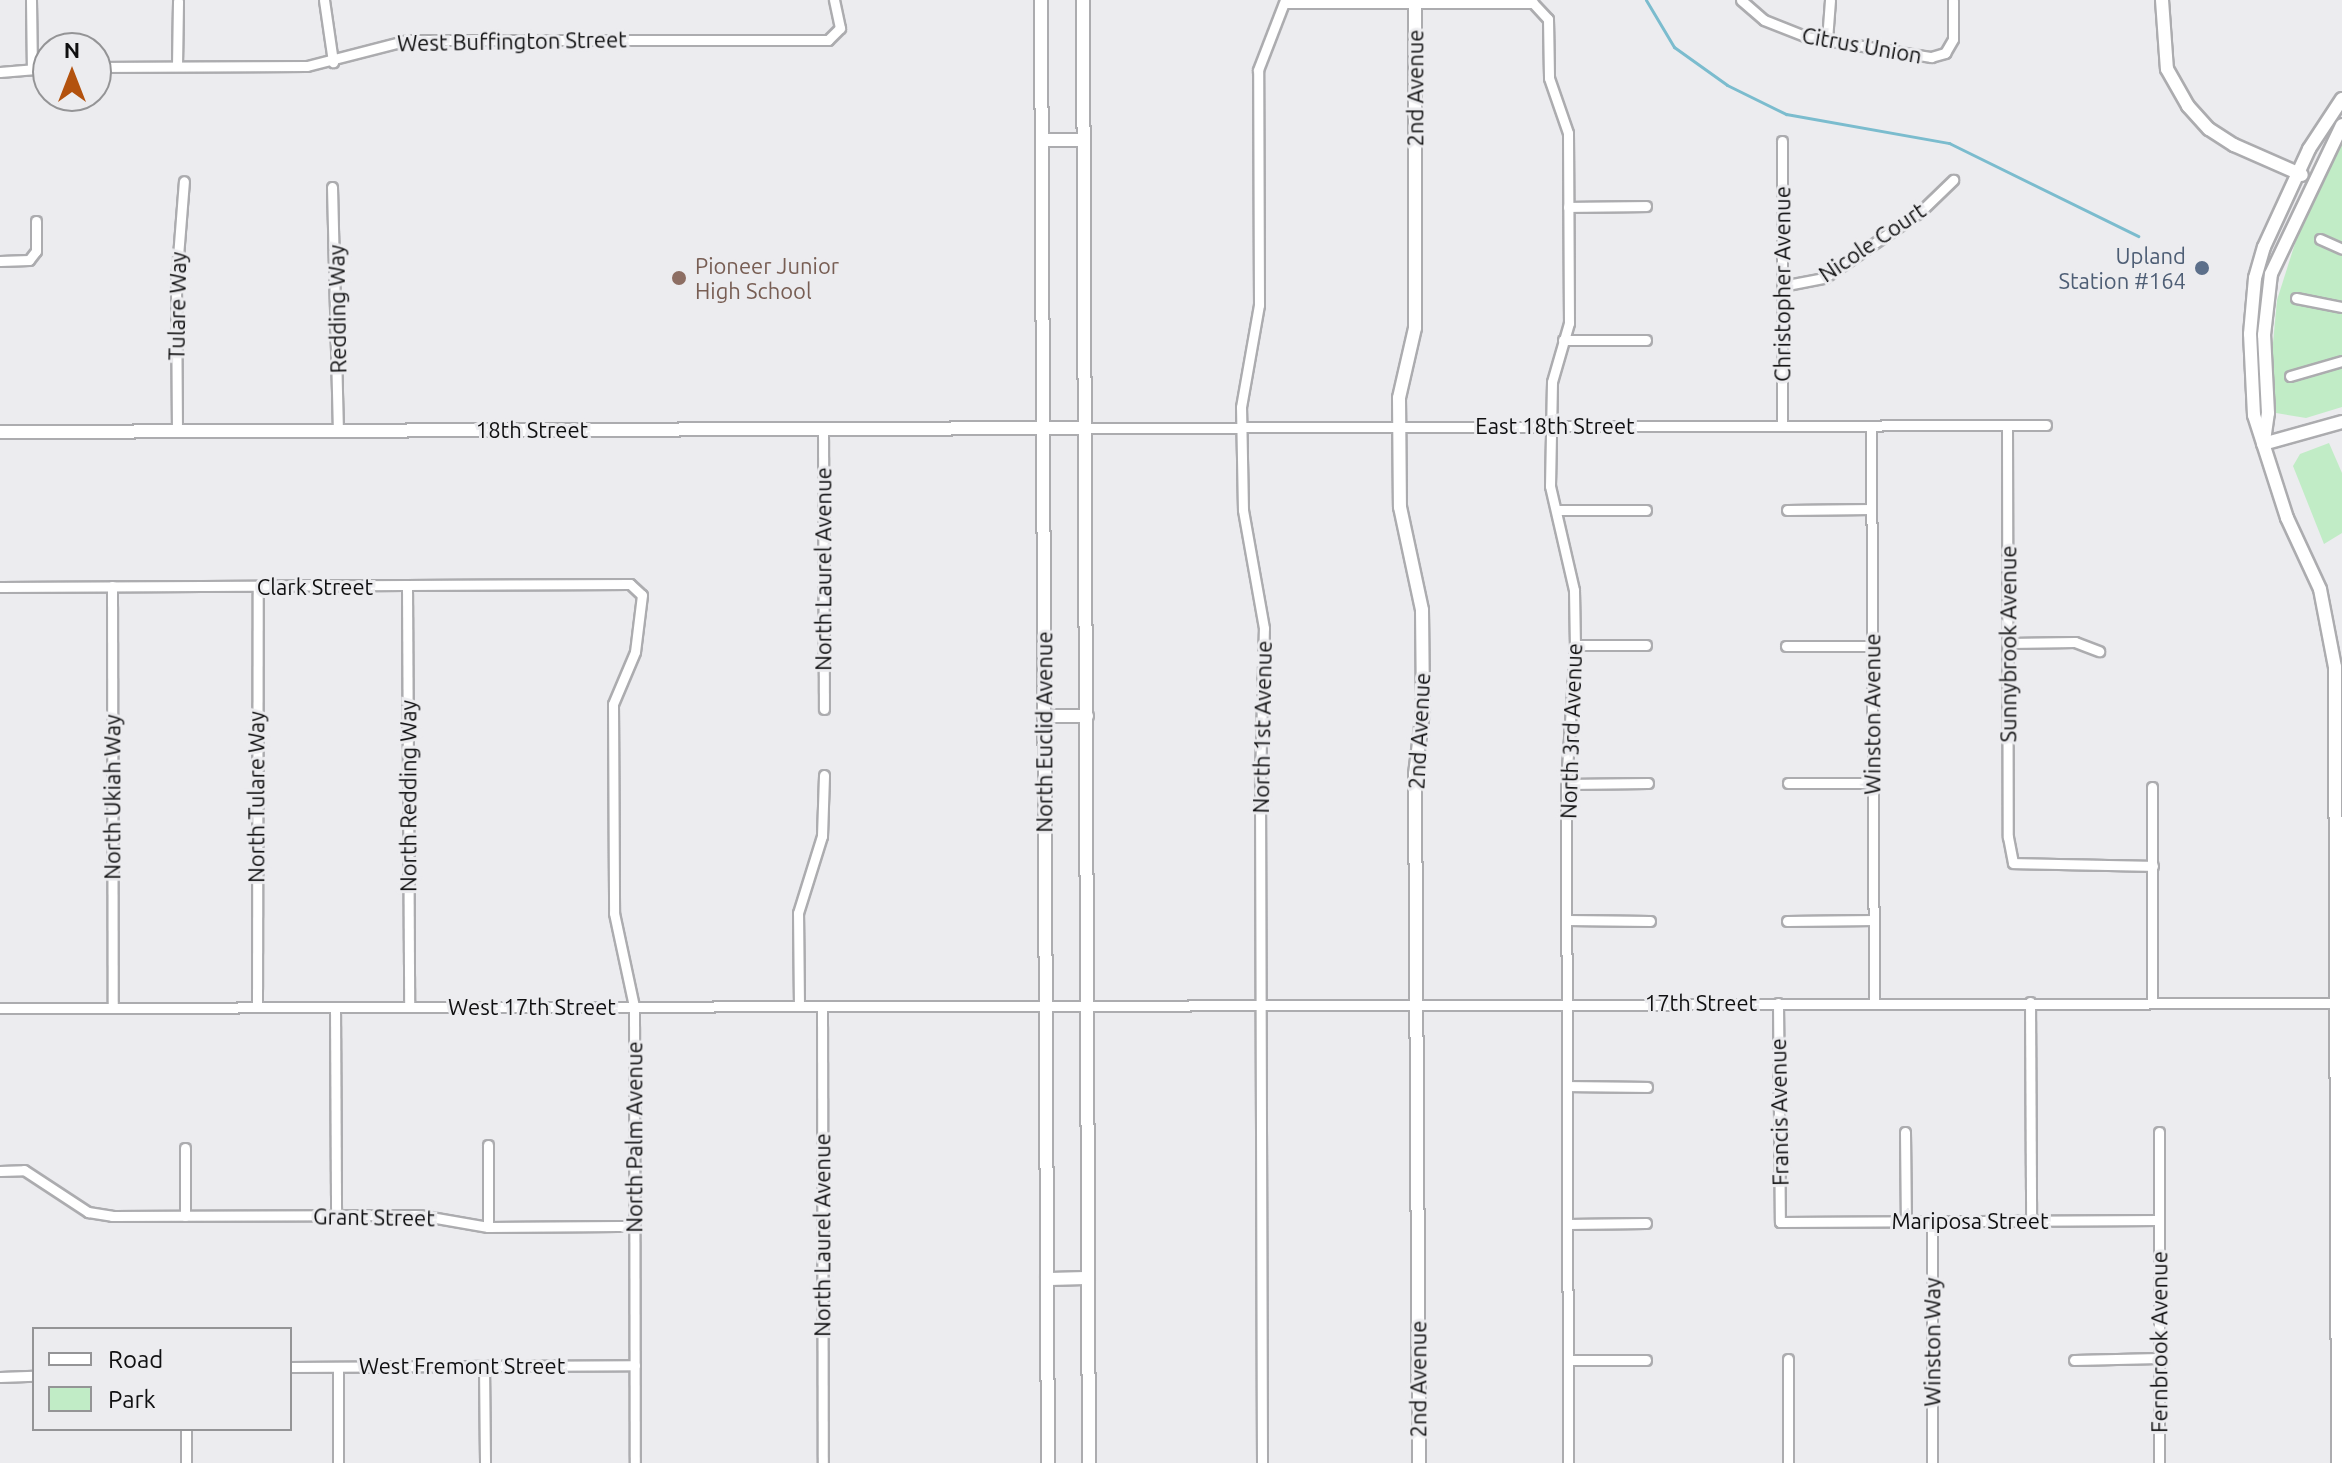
<!DOCTYPE html>
<style>
body{margin:0}
#map{position:relative;width:2342px;height:1463px;overflow:hidden;background:#ececef;font-family:Ubuntu,sans-serif}
div>[style]{position:absolute}
[style*='--x']{left:calc(var(--x)*1px);top:calc(var(--y)*1px);width:calc(var(--w)*1px);rotate:calc(var(--a)*1deg)}
.green>*{inset:0;background:#c1ecc6}
.stream>*{height:3px;margin:-1.5px;padding:0 1.5px;transform-origin:1.5px;border-radius:1.5px;background:#7bbcce}
.roads{filter:drop-shadow(2px 0 #acacaf) drop-shadow(-2px 0 #acacaf) drop-shadow(0 2px #acacaf) drop-shadow(0 -2px #acacaf)}
.street>*{height:9px;margin:-4.5px;padding:0 4.5px;transform-origin:4.5px;border-radius:4.5px;background:#fff}
.secondary>*{height:12px;margin:-6px;padding:0 6px;transform-origin:6px;border-radius:6px;background:#fff}
.dots>*{width:22px;height:22px;translate:-50% -50%;box-sizing:border-box;border:4px solid #ececef;border-radius:50%}
span{translate:-50% -50%;white-space:nowrap;text-align:center;line-height:1.15;-webkit-text-stroke:6px #ececef;paint-order:stroke}
.street-label{font-size:22px;color:#101011}
.service-label{font-size:22px;color:#4e5e75}
.right{translate:-100% -50%;text-align:right}
.education-label{font-size:22px;color:#785e54}
.left{translate:0 -50%;text-align:left}
.legend{position:absolute;left:32px;top:1327px;width:260px;height:104px;box-sizing:border-box;background:#ececef;border:2px solid #949496;margin:0;padding:10px 14px;list-style:none;font-size:24px;color:#101011}
.legend li{display:flex;align-items:center;gap:16px;height:40px}
.legend b{width:40px;border:2px solid #949496}
.north{position:absolute;left:32px;top:32px;width:80px;height:80px;box-sizing:border-box;background:#ececef;border:2px solid #949496;border-radius:50%;rotate:0deg;font-size:22px;font-weight:700;line-height:32px;text-align:center;color:#101011}
.north::after{content:'';display:block;margin:auto;width:28px;height:36px;background:#b3520e;clip-path:polygon(50% 0,100% 100%,50% 72%,0 100%)}
</style>
<div id="map">
<div class="green">
<div style="clip-path:polygon(2342px 144px,2342px 407px,2306px 418px,2276px 413px,2272px 354px,2277px 300px,2298px 234px)"></div>
<div style="clip-path:polygon(2329px 443px,2342px 473px,2342px 533px,2324px 544px,2293px 466px,2300px 454px)"></div>
</div>
<div class="stream">
<div style="--x:1646;--y:0;--w:55;--a:59.2"></div>
<div style="--x:1674;--y:47;--w:65;--a:35.6"></div>
<div style="--x:1727;--y:85;--w:66;--a:26.2"></div>
<div style="--x:1786;--y:114;--w:166;--a:10.1"></div>
<div style="--x:1949;--y:143;--w:211;--a:26.2"></div>
</div>
<div class="roads">
<div class="street">
<div style="--x:31;--y:0;--w:68;--a:89.2"></div>
<div style="--x:324;--y:0;--w:63;--a:81.7"></div>
<div style="--x:1741;--y:0;--w:30;--a:41"></div>
<div style="--x:1764;--y:20;--w:46;--a:21.6"></div>
<div style="--x:1807;--y:37;--w:126;--a:9.2"></div>
<div style="--x:1931;--y:57;--w:15;--a:-16"></div>
<div style="--x:1945;--y:53;--w:16;--a:-60"></div>
<div style="--x:1953;--y:39;--w:39;--a:-90"></div>
<div style="--x:1285;--y:3;--w:248;--a:0"></div>
<div style="--x:1533;--y:3;--w:22;--a:47"></div>
<div style="--x:1548;--y:19;--w:59;--a:89"></div>
<div style="--x:1549;--y:78;--w:58;--a:70.9"></div>
<div style="--x:1568;--y:133;--w:190;--a:89.7"></div>
<div style="--x:1569;--y:323;--w:61;--a:106.1"></div>
<div style="--x:1552;--y:382;--w:104;--a:91.1"></div>
<div style="--x:1550;--y:486;--w:107;--a:77"></div>
<div style="--x:1574;--y:590;--w:55;--a:89"></div>
<div style="--x:1575;--y:645;--w:139;--a:93.7"></div>
<div style="--x:1566;--y:784;--w:679;--a:89.83"></div>
<div style="--x:1827;--y:40;--w:40;--a:-85.7"></div>
<div style="--x:177;--y:66;--w:65;--a:-89.1"></div>
<div style="--x:96;--y:67;--w:211;--a:-0.3"></div>
<div style="--x:307;--y:66;--w:104;--a:-14.4"></div>
<div style="--x:408;--y:40;--w:420;--a:0"></div>
<div style="--x:828;--y:40;--w:17;--a:-45"></div>
<div style="--x:840;--y:28;--w:29;--a:-102"></div>
<div style="--x:0;--y:72;--w:48;--a:-4.8"></div>
<div style="--x:332;--y:187;--w:244;--a:88.6"></div>
<div style="--x:1568;--y:207;--w:78;--a:-0.7"></div>
<div style="--x:2320;--y:239;--w:24;--a:24"></div>
<div style="--x:0;--y:261;--w:29;--a:-2"></div>
<div style="--x:29;--y:260;--w:11;--a:-52"></div>
<div style="--x:36;--y:251;--w:30;--a:-90"></div>
<div style="--x:1782;--y:286;--w:43;--a:-10.8"></div>
<div style="--x:1824;--y:278;--w:118;--a:-34.6"></div>
<div style="--x:1921;--y:211;--w:45;--a:-44.1"></div>
<div style="--x:2296;--y:298;--w:47;--a:11.1"></div>
<div style="--x:1563;--y:340;--w:83;--a:0"></div>
<div style="--x:2290;--y:376;--w:54;--a:-16.1"></div>
<div style="--x:2007;--y:425;--w:412;--a:89.9"></div>
<div style="--x:2008;--y:837;--w:26;--a:79"></div>
<div style="--x:2013;--y:863;--w:140;--a:1.2"></div>
<div style="--x:1782;--y:426;--w:285;--a:-90"></div>
<div style="--x:1871;--y:426;--w:576;--a:89.7"></div>
<div style="--x:1086;--y:428;--w:960;--a:-0.18"></div>
<div style="--x:823;--y:429;--w:280;--a:89.8"></div>
<div style="--x:177;--y:431;--w:149;--a:-90.4"></div>
<div style="--x:176;--y:282;--w:101;--a:-85.5"></div>
<div style="--x:1556;--y:510;--w:90;--a:0"></div>
<div style="--x:1787;--y:510;--w:84;--a:-0.7"></div>
<div style="--x:112;--y:586;--w:422;--a:89.9"></div>
<div style="--x:407;--y:586;--w:421;--a:89.7"></div>
<div style="--x:0;--y:587;--w:630;--a:-0.27"></div>
<div style="--x:630;--y:584;--w:16;--a:43"></div>
<div style="--x:642;--y:595;--w:57;--a:97"></div>
<div style="--x:635;--y:652;--w:56;--a:112.9"></div>
<div style="--x:613;--y:704;--w:209;--a:89.7"></div>
<div style="--x:614;--y:913;--w:95;--a:77.9"></div>
<div style="--x:634;--y:1006;--w:457;--a:89.9"></div>
<div style="--x:2009;--y:643;--w:66;--a:-0.9"></div>
<div style="--x:2075;--y:642;--w:26;--a:21"></div>
<div style="--x:1575;--y:645;--w:71;--a:0"></div>
<div style="--x:1786;--y:646;--w:86;--a:0"></div>
<div style="--x:1788;--y:783;--w:85;--a:0"></div>
<div style="--x:1566;--y:784;--w:82;--a:-0.7"></div>
<div style="--x:2152;--y:787;--w:215;--a:90"></div>
<div style="--x:1568;--y:920;--w:82;--a:0.7"></div>
<div style="--x:1787;--y:921;--w:87;--a:-0.7"></div>
<div style="--x:2030;--y:1002;--w:219;--a:89.7"></div>
<div style="--x:1778;--y:1003;--w:219;--a:89.5"></div>
<div style="--x:1780;--y:1222;--w:379;--a:-0.3"></div>
<div style="--x:799;--y:1006;--w:93;--a:-90.6"></div>
<div style="--x:798;--y:913;--w:81;--a:-72.7"></div>
<div style="--x:822;--y:836;--w:61;--a:-88.1"></div>
<div style="--x:822;--y:1006;--w:457;--a:89.9"></div>
<div style="--x:257;--y:1007;--w:420;--a:-89.9"></div>
<div style="--x:335;--y:1007;--w:208;--a:89.7"></div>
<div style="--x:0;--y:1008;--w:2337;--a:-0.12"></div>
<div style="--x:1568;--y:1086;--w:79;--a:0.7"></div>
<div style="--x:1905;--y:1132;--w:89;--a:89.4"></div>
<div style="--x:2159;--y:1132;--w:331;--a:90"></div>
<div style="--x:488;--y:1145;--w:82;--a:90"></div>
<div style="--x:185;--y:1148;--w:68;--a:90"></div>
<div style="--x:0;--y:1171;--w:24;--a:-2"></div>
<div style="--x:24;--y:1170;--w:77;--a:33.3"></div>
<div style="--x:88;--y:1212;--w:24;--a:9"></div>
<div style="--x:112;--y:1216;--w:307;--a:-0.2"></div>
<div style="--x:419;--y:1215;--w:70;--a:9.9"></div>
<div style="--x:488;--y:1227;--w:146;--a:-0.4"></div>
<div style="--x:1932;--y:1221;--w:242;--a:90"></div>
<div style="--x:1568;--y:1224;--w:78;--a:-0.7"></div>
<div style="--x:1788;--y:1359;--w:104;--a:90"></div>
<div style="--x:1568;--y:1360;--w:78;--a:0"></div>
<div style="--x:2074;--y:1360;--w:85;--a:-1.3"></div>
<div style="--x:484;--y:1366;--w:97;--a:89.4"></div>
<div style="--x:290;--y:1367;--w:345;--a:-0.3"></div>
<div style="--x:338;--y:1367;--w:96;--a:90"></div>
<div style="--x:0;--y:1377;--w:34;--a:-2"></div>
<div style="--x:186;--y:1429;--w:34;--a:90"></div>
<div style="--x:1262;--y:1463;--w:684;--a:-90.17"></div>
<div style="--x:1260;--y:779;--w:151;--a:-88.5"></div>
<div style="--x:1264;--y:628;--w:120;--a:-100.1"></div>
<div style="--x:1243;--y:510;--w:103;--a:-91.1"></div>
<div style="--x:1241;--y:407;--w:104;--a:-80"></div>
<div style="--x:1259;--y:305;--w:235;--a:-90.2"></div>
<div style="--x:1258;--y:70;--w:75;--a:-68.9"></div>
</div>
<div class="secondary">
<div style="--x:1041;--y:0;--w:1463;--a:89.73"></div>
<div style="--x:1083;--y:0;--w:1463;--a:89.77"></div>
<div style="--x:2162;--y:0;--w:69;--a:85.9"></div>
<div style="--x:2167;--y:69;--w:43;--a:60.4"></div>
<div style="--x:2188;--y:106;--w:31;--a:48"></div>
<div style="--x:2209;--y:129;--w:30;--a:33"></div>
<div style="--x:2234;--y:145;--w:74;--a:23.8"></div>
<div style="--x:1415;--y:4;--w:324;--a:90"></div>
<div style="--x:1415;--y:328;--w:72;--a:102.9"></div>
<div style="--x:1399;--y:398;--w:109;--a:89.5"></div>
<div style="--x:1400;--y:507;--w:105;--a:77.9"></div>
<div style="--x:1422;--y:610;--w:101;--a:89.4"></div>
<div style="--x:1423;--y:711;--w:64;--a:97.2"></div>
<div style="--x:1415;--y:774;--w:689;--a:89.67"></div>
<div style="--x:1042;--y:140;--w:42;--a:0"></div>
<div style="--x:0;--y:432;--w:1086;--a:-0.21"></div>
<div style="--x:2264;--y:441;--w:28;--a:-82"></div>
<div style="--x:2268;--y:413;--w:78;--a:-92.9"></div>
<div style="--x:2264;--y:335;--w:61;--a:-83.5"></div>
<div style="--x:2271;--y:274;--w:165;--a:-64.5"></div>
<div style="--x:2263;--y:444;--w:82;--a:-15.6"></div>
<div style="--x:1044;--y:716;--w:43;--a:0"></div>
<div style="--x:1047;--y:1279;--w:41;--a:-1.4"></div>
<div style="--x:2338;--y:1463;--w:796;--a:-90.22"></div>
<div style="--x:2335;--y:667;--w:79;--a:-100.9"></div>
<div style="--x:2320;--y:589;--w:78;--a:-114.9"></div>
<div style="--x:2287;--y:518;--w:108;--a:-107.8"></div>
<div style="--x:2254;--y:415;--w:81;--a:-92.8"></div>
<div style="--x:2250;--y:334;--w:56;--a:-84.9"></div>
<div style="--x:2255;--y:278;--w:32;--a:-74"></div>
<div style="--x:2264;--y:247;--w:108;--a:-65.3"></div>
<div style="--x:2309;--y:149;--w:60;--a:-56.6"></div>
</div>
</div>
<div class="dots">
<div style="left:2202px;top:268px;background:#5c6f8a"></div>
<div style="left:679px;top:278px;background:#8d6e63"></div>
</div>
<div class="street-label">
<span style="left:512px;top:41px;rotate:-1deg">West Buffington Street</span>
<span style="left:1862px;top:45px;rotate:10deg">Citrus Union</span>
<span style="left:1415px;top:88px;rotate:-90deg">2nd Avenue</span>
<span style="left:1872px;top:242px;rotate:-34deg">Nicole Court</span>
<span style="left:1782px;top:284px;rotate:-90deg">Christopher Avenue</span>
<span style="left:177px;top:306px;rotate:-89deg">Tulare Way</span>
<span style="left:337px;top:309px;rotate:-91deg">Redding Way</span>
<span style="left:1555px;top:426px">East 18th Street</span>
<span style="left:532px;top:430px">18th Street</span>
<span style="left:823px;top:569px;rotate:-90deg">North Laurel Avenue</span>
<span style="left:315px;top:587px">Clark Street</span>
<span style="left:2008px;top:644px;rotate:-90deg">Sunnybrook Avenue</span>
<span style="left:1872px;top:714px;rotate:-90deg">Winston Avenue</span>
<span style="left:1262px;top:727px;rotate:-89deg">North 1st Avenue</span>
<span style="left:1419px;top:731px;rotate:-87deg">2nd Avenue</span>
<span style="left:1571px;top:731px;rotate:-88deg">North 3rd Avenue</span>
<span style="left:1044px;top:732px;rotate:-90deg">North Euclid Avenue</span>
<span style="left:408px;top:796px;rotate:-90deg">North Redding Way</span>
<span style="left:112px;top:797px;rotate:-90deg">North Ukiah Way</span>
<span style="left:256px;top:797px;rotate:-90deg">North Tulare Way</span>
<span style="left:1701px;top:1003px">17th Street</span>
<span style="left:532px;top:1007px">West 17th Street</span>
<span style="left:1779px;top:1112px;rotate:-91deg">Francis Avenue</span>
<span style="left:634px;top:1137px;rotate:-90deg">North Palm Avenue</span>
<span style="left:374px;top:1217px;rotate:1deg">Grant Street</span>
<span style="left:1970px;top:1221px">Mariposa Street</span>
<span style="left:822px;top:1235px;rotate:-90deg">North Laurel Avenue</span>
<span style="left:1932px;top:1342px;rotate:-90deg">Winston Way</span>
<span style="left:2159px;top:1342px;rotate:-90deg">Fernbrook Avenue</span>
<span style="left:462px;top:1366px">West Fremont Street</span>
<span style="left:1418px;top:1379px;rotate:-90deg">2nd Avenue</span>
</div>
<div class="service-label">
<span class="right" style="left:2186px;top:268px">Upland<br>Station #164</span>
</div>
<div class="education-label">
<span class="left" style="left:695px;top:278px">Pioneer Junior<br>High School</span>
</div>
<ul class="legend">
<li><b style="height:10px;background:#fff"></b>Road</li>
<li><b style="height:22px;background:#c1ecc6"></b>Park</li>
</ul>
<div class="north">N</div>
</div>
